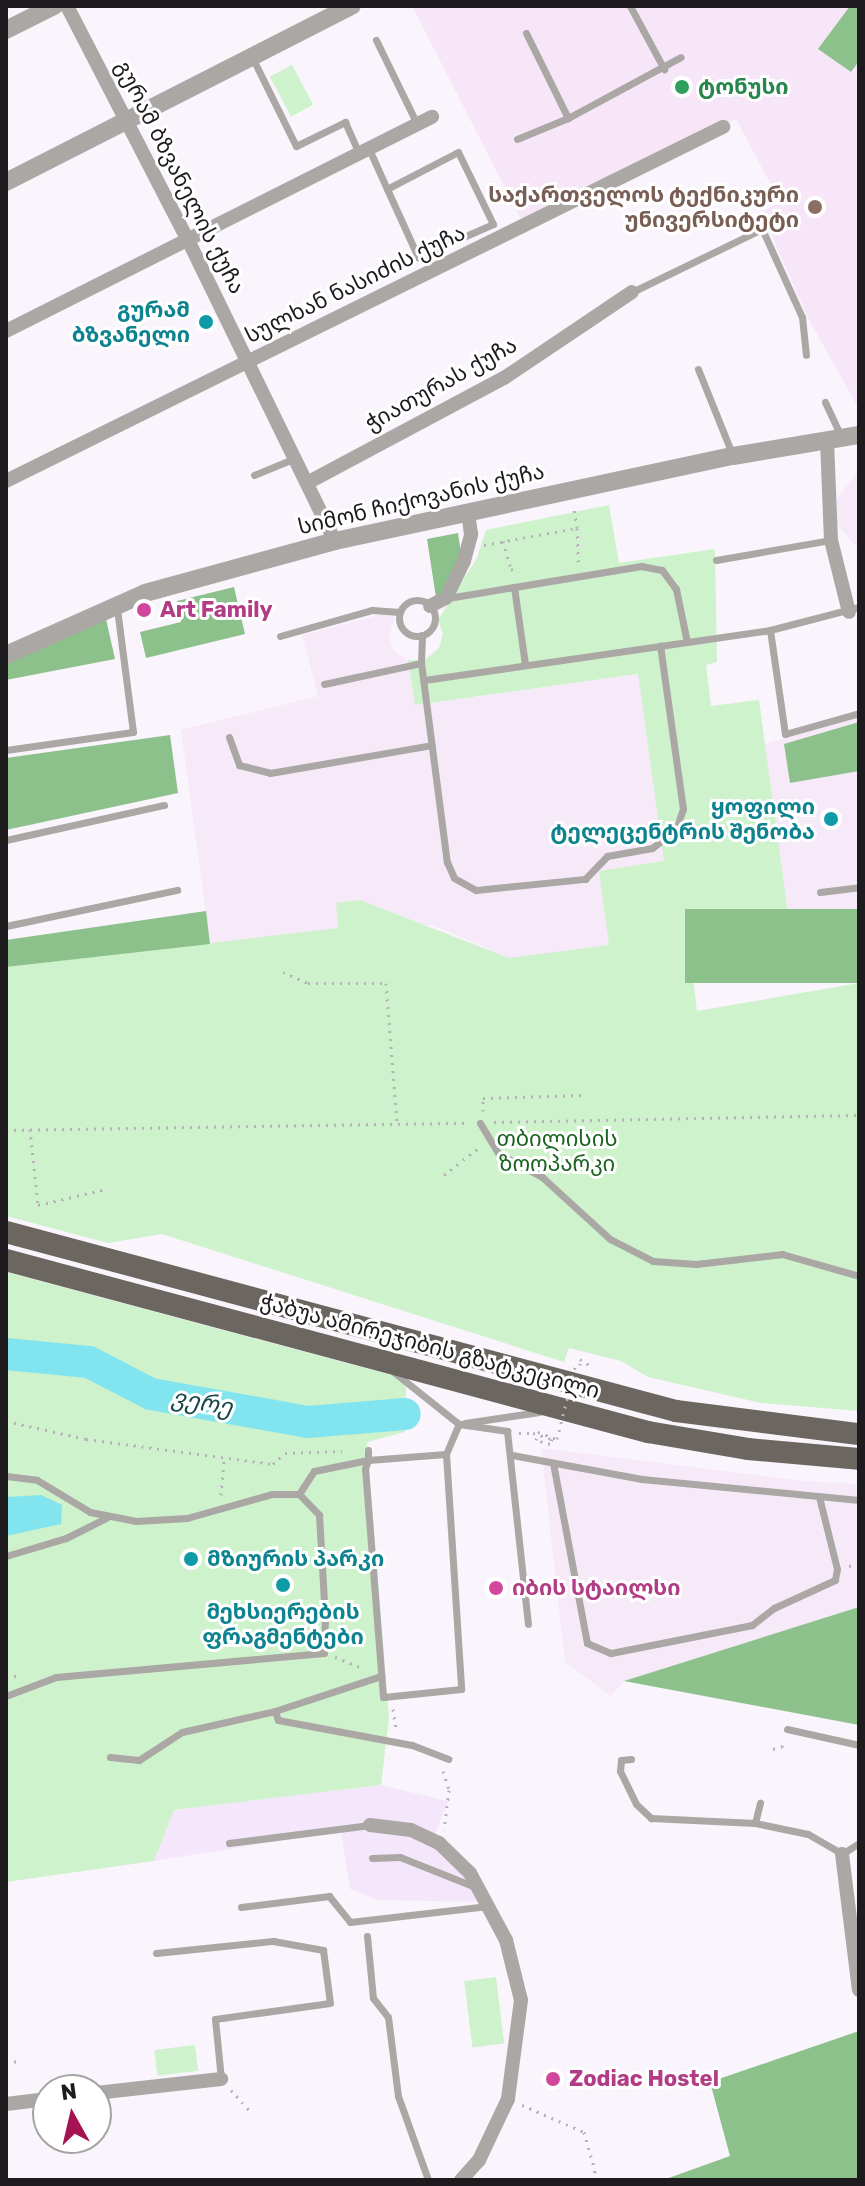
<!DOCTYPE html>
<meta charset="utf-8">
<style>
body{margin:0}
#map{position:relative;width:865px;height:2186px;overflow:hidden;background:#faf4fc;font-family:Rubik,"Noto Sans Georgian",sans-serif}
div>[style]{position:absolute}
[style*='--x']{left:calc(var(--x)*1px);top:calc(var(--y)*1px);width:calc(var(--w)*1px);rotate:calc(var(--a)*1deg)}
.built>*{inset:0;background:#f6eaf9}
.industrial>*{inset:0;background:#f4e7fb}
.education>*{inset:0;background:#f7e6f8}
.green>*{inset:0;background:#cef2cc;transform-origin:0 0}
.forest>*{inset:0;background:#8dc18b;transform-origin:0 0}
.water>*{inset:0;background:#81e4ef}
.river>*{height:32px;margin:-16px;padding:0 16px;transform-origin:16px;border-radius:16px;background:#81e4ef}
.path>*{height:3px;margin-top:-1.5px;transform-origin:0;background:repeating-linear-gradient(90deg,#b7b2b9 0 2px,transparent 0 8px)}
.service>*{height:7px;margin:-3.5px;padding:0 3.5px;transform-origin:3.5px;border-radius:3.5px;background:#aaa7a4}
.service>.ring{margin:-3.5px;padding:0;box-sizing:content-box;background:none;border:7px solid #aaa7a4;border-radius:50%}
.minor>*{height:14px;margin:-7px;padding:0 7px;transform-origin:7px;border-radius:7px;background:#aaa7a4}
.tertiary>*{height:18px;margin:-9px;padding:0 9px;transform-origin:9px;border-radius:9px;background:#aaa7a4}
.primary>*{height:22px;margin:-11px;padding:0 11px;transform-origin:11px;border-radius:11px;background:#6c6660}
.path-bridge>*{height:3px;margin-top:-1.5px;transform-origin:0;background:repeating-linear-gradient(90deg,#b7b2b9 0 2px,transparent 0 8px)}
.dots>*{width:22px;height:22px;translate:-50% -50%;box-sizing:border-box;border:4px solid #fff;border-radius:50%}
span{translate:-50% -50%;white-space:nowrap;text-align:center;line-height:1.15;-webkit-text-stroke:6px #fff;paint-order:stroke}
.leisure-label{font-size:22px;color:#27864d;font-weight:700}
.left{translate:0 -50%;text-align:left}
.street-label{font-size:22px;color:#1d1b1e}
.education-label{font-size:22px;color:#785e54;font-weight:700}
.right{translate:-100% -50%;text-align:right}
.culture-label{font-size:22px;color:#0d838f;font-weight:700}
.hotel-label{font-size:22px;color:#b23c85;font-weight:700}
.park-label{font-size:22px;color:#19631e}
.water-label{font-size:24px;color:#18464b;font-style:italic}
.frame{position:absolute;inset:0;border:8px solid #1d1b1e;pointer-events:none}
.north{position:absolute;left:32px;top:2074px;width:80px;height:80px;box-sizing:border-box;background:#fff;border:2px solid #a5a4a5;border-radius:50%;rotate:352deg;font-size:22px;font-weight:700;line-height:32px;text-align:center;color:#1d1b1e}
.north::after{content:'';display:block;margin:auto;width:28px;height:36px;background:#a51352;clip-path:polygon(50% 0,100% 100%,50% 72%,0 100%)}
</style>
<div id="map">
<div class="built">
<div style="clip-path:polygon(859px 470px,859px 549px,835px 523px,834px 503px)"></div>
<div style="clip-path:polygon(397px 610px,389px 637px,395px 652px,408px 660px,416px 705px,705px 665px,711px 706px,759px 700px,765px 744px,859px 717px,859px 909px,610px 945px,598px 955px,509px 958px,433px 925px,339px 928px,210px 944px,181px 730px,318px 696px,302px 635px)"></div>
<div style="clip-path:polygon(541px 1448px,803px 1481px,859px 1484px,859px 1607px,624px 1681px,611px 1696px,565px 1662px)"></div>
</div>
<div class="industrial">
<div style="clip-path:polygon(381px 1785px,448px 1801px,431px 1845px,458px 1866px,482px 1902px,378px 1900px,350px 1889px,341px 1831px,154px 1861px,174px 1810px)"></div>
</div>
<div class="education">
<div style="clip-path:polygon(412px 6px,859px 6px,859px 409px,808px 318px,761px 212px,780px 202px,736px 119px,522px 221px)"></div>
</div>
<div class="green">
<div style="left:292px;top:65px;width:45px;height:25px;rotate:62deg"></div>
<div style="clip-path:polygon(609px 505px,619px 563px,715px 549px,717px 662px,706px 665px,711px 706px,759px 700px,789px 921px,688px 935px,697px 1011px,859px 983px,859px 1411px,761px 1403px,648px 1377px,621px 1361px,569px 1348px,564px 1362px,162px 1234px,108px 1243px,6px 1216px,6px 967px,338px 928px,336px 903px,360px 900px,509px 958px,609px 945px,599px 871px,664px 861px,638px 674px,415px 705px,408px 660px,425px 660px,439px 648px,443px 634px,438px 620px,477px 558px,486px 530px)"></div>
<div style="clip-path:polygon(6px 1272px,406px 1379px,405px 1432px,367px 1442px,389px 1718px,381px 1785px,174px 1810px,154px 1861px,6px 1882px)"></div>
<div style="left:496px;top:1977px;width:67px;height:32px;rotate:83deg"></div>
<div style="left:195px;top:2045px;width:26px;height:41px;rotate:83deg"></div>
</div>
<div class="forest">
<div style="clip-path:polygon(850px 6px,859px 6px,859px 61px,851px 72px,818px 49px)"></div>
<div style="clip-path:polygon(458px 533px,461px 554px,437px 604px,427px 539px)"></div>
<div style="clip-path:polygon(234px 587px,245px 634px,146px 658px,140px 632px,181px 622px,177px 601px)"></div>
<div style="clip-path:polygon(106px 619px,115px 659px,6px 680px,6px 662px)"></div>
<div style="clip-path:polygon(859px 722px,859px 771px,790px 783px,784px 744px)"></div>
<div style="clip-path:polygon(170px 735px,178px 793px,6px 830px,6px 758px)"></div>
<div style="left:859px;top:909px;width:74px;height:174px;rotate:90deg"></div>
<div style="clip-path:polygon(206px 911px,210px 944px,6px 967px,6px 940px)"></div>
<div style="clip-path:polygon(859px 1607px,859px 1725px,624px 1681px)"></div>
<div style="clip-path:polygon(859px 2031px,858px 2179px,663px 2180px,730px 2156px,710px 2082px)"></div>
</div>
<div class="water">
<div style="clip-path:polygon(41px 1495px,62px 1505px,61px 1524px,6px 1536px,6px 1497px)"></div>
</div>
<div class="river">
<div style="--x:6;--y:1354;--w:83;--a:5.5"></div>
<div style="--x:89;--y:1362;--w:70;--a:27.3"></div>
<div style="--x:151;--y:1394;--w:159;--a:10.1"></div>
<div style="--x:308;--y:1422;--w:97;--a:-4.7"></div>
</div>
<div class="path">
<div style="--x:577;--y:528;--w:34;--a:88"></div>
<div style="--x:503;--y:541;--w:29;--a:74"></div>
<div style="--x:511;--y:569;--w:8;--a:23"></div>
<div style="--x:484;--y:545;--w:95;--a:-10.4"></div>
<div style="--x:577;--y:528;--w:18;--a:-99"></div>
<div style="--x:283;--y:972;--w:27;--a:24"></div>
<div style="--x:308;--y:983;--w:78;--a:0"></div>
<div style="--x:386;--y:983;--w:140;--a:85.5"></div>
<div style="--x:483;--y:1111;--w:13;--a:-90"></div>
<div style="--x:483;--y:1098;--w:101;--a:-1.7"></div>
<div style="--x:494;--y:1122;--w:365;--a:-1.1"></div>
<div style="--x:30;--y:1129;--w:76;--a:84"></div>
<div style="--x:38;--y:1205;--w:70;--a:-13.2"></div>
<div style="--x:6;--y:1130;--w:464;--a:-0.9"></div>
<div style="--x:444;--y:1175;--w:47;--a:-38.1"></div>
<div style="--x:580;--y:1365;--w:6;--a:-90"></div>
<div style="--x:580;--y:1359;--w:14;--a:34"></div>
<div style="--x:6;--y:1421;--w:82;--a:12.7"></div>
<div style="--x:86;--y:1439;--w:189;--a:7.6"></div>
<div style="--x:273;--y:1464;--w:16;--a:-43"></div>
<div style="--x:285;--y:1453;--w:57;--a:-2"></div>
<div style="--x:519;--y:1433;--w:14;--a:0"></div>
<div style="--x:533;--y:1433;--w:20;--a:18"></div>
<div style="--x:552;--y:1439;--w:5;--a:112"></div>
<div style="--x:550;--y:1444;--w:15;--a:-164"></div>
<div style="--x:536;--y:1440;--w:8;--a:-76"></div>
<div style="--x:538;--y:1432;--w:20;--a:20"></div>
<div style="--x:221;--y:1495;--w:37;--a:-85"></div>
<div style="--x:849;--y:1566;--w:10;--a:-11"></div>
<div style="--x:335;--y:1657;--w:29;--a:22"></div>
<div style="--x:6;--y:1676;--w:14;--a:0"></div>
<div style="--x:393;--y:1709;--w:19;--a:81"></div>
<div style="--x:773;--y:1749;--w:9;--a:-13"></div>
<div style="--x:782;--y:1747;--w:7;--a:-74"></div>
<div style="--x:443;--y:1771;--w:20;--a:72"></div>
<div style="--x:449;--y:1790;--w:40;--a:97.1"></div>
<div style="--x:6;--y:2060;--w:13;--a:9"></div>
<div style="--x:231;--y:2090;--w:30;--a:48"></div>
<div style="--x:522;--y:2105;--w:68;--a:23.5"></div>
<div style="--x:584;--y:2132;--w:41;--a:74.2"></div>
<div style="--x:595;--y:2171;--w:10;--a:114"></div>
</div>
<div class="service">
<div style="--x:630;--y:6;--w:72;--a:61.6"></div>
<div style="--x:526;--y:33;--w:95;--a:63.7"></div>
<div style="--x:376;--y:40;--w:93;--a:64"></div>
<div style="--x:253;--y:59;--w:97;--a:63.7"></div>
<div style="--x:296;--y:146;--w:55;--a:-26.1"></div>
<div style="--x:345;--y:122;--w:34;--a:66"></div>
<div style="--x:517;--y:139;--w:55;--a:-22.4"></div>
<div style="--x:568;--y:118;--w:128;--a:-28.4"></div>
<div style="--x:369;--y:149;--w:44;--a:65.8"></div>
<div style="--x:387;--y:189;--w:75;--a:65.5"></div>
<div style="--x:418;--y:257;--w:82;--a:-23.7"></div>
<div style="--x:493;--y:224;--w:80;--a:-115.9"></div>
<div style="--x:458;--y:152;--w:80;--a:152.5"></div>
<div style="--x:632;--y:292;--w:144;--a:-25.9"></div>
<div style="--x:762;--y:229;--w:97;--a:65.6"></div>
<div style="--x:802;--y:317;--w:38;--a:84"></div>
<div style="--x:698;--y:369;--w:94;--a:68.1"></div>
<div style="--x:825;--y:402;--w:38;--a:65"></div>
<div style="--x:254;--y:475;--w:44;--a:-22.5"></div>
<div style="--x:716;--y:560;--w:117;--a:-9.9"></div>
<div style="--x:514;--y:587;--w:78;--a:81.9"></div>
<div style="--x:448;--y:598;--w:196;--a:-9.4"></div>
<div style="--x:641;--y:566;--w:21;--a:11"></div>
<div style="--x:662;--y:570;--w:24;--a:54"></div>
<div style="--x:676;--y:589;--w:54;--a:78.3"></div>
<div class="ring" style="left:399px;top:600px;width:29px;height:29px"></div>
<div style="--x:770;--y:630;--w:105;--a:81.8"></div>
<div style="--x:785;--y:734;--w:77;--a:-15.8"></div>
<div style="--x:422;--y:635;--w:28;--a:92"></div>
<div style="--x:421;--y:663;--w:201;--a:82.6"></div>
<div style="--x:447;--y:862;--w:17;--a:66"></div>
<div style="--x:454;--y:878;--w:25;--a:29"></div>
<div style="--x:476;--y:890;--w:110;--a:-5.8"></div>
<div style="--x:585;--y:879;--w:32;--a:-46"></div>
<div style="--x:607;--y:856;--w:46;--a:-10.1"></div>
<div style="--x:652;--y:848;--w:30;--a:-37"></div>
<div style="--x:676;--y:830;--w:22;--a:-72"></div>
<div style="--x:683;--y:809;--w:165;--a:-98"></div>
<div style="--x:280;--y:636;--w:96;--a:-15.8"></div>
<div style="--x:372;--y:610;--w:28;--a:4"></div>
<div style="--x:424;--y:680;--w:350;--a:-8.2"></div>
<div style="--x:770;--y:630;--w:92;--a:-14.5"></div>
<div style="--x:324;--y:684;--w:99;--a:-12.2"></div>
<div style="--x:229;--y:737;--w:30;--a:70"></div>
<div style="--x:239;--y:765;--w:32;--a:14"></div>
<div style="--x:270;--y:773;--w:164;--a:-9.8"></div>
<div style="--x:6;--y:750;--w:128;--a:-8.1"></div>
<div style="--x:133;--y:732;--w:125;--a:-97.4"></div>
<div style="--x:6;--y:840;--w:162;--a:-12.5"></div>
<div style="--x:820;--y:892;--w:39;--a:-7"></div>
<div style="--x:6;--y:926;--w:175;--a:-11.9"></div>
<div style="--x:480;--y:1123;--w:35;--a:59"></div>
<div style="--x:498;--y:1153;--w:50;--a:28.6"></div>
<div style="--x:542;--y:1177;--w:92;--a:42.4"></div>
<div style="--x:610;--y:1239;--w:48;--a:27.1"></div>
<div style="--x:653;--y:1261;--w:43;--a:4"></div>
<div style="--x:696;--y:1264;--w:87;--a:-6.6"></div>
<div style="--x:782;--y:1254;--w:80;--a:15.9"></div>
<div style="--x:390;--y:1369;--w:88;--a:38.6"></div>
<div style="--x:459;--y:1424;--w:49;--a:8.3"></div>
<div style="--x:507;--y:1431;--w:194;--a:83.8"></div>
<div style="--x:465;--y:1423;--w:75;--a:-8.5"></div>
<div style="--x:446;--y:1454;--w:235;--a:86.3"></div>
<div style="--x:461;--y:1689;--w:78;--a:174.1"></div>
<div style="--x:383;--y:1697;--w:229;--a:-94.5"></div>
<div style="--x:365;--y:1469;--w:9;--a:-72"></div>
<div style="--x:368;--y:1460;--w:78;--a:-4.4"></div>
<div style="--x:446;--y:1454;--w:33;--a:-67"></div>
<div style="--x:512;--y:1455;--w:132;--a:10.5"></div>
<div style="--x:642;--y:1479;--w:218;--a:5.5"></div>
<div style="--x:553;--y:1463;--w:183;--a:79.3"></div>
<div style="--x:587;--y:1643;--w:26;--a:23"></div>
<div style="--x:611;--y:1653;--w:144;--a:-11.2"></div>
<div style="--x:752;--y:1625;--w:28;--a:-38"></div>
<div style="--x:774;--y:1608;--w:67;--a:-24.7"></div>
<div style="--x:835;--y:1580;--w:11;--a:-80"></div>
<div style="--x:837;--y:1569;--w:74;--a:-104"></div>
<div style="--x:6;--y:1476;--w:31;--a:7"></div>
<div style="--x:37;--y:1480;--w:62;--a:31.1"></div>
<div style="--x:90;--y:1512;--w:47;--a:11.1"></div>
<div style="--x:136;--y:1521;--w:51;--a:-3.4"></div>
<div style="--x:187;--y:1518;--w:88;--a:-15.8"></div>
<div style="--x:272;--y:1494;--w:27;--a:0"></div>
<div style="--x:299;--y:1494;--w:29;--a:46"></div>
<div style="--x:319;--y:1515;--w:103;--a:86.7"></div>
<div style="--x:325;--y:1618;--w:35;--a:92"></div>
<div style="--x:324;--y:1653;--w:269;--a:174.9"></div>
<div style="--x:56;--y:1677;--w:53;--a:159.2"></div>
<div style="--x:299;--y:1494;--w:27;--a:-57"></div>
<div style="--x:314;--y:1471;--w:55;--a:-11.5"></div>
<div style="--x:368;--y:1460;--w:10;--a:-90"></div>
<div style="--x:6;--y:1556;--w:63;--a:-16.7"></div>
<div style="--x:66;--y:1538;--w:45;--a:-26.6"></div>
<div style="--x:275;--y:1711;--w:9;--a:72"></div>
<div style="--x:278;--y:1720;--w:136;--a:10.6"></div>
<div style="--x:412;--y:1745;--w:39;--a:21"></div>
<div style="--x:787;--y:1729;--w:74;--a:12.5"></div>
<div style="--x:110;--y:1757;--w:29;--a:6"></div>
<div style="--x:139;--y:1760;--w:51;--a:-33.1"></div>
<div style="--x:182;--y:1732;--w:95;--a:-12.7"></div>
<div style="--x:275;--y:1711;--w:112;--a:-18.3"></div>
<div style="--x:631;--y:1759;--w:10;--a:174"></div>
<div style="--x:621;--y:1760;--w:11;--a:95"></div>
<div style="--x:620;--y:1771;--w:37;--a:64"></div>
<div style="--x:636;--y:1804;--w:21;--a:43"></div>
<div style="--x:651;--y:1818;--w:104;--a:2.8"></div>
<div style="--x:755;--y:1823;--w:54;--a:11.7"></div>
<div style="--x:808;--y:1834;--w:39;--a:30"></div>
<div style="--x:842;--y:1854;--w:20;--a:-33"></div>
<div style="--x:755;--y:1823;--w:21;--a:-76"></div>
<div style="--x:229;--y:1843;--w:142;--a:-7.3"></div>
<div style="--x:372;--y:1858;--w:28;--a:-2"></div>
<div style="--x:400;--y:1857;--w:81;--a:21.8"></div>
<div style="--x:241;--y:1907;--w:89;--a:-7.1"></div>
<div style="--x:329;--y:1896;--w:33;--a:51"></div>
<div style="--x:350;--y:1922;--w:139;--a:-6.6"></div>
<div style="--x:367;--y:1936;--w:62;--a:84.5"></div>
<div style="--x:373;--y:1998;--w:24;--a:52"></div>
<div style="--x:388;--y:2017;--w:80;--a:82.8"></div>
<div style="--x:398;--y:2096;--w:89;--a:70.3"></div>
<div style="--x:156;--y:1953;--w:118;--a:-5.9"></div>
<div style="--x:273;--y:1941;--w:51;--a:10.2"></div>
<div style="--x:323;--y:1950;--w:53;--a:82.5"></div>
<div style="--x:330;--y:2003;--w:116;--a:172.1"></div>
<div style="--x:215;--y:2019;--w:60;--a:84.3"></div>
</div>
<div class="minor">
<div style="--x:67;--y:6;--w:263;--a:62.7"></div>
<div style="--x:188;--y:240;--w:335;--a:64"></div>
<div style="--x:6;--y:331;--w:477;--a:-26.7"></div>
<div style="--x:827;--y:441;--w:99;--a:87.7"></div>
<div style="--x:831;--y:540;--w:74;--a:76"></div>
<div style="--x:6;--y:481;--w:800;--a:-26.28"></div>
<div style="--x:307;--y:483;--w:223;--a:-28.1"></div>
<div style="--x:504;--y:378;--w:154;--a:-33.9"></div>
<div style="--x:430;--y:606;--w:18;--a:-27"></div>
<div style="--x:446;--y:598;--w:41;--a:-64.1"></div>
<div style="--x:464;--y:561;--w:28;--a:-75"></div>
<div style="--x:471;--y:534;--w:21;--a:-98"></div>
<div style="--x:370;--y:1825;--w:41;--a:7"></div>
<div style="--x:411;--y:1830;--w:31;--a:25"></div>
<div style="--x:439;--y:1843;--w:43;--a:44.1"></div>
<div style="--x:470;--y:1873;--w:76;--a:61.8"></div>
<div style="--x:506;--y:1940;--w:62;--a:76"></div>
<div style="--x:521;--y:2000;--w:100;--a:97.5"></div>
<div style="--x:508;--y:2099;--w:68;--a:115.4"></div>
<div style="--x:479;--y:2160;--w:27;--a:132"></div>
<div style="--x:842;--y:1854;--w:137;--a:82.9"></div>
<div style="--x:96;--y:2093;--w:126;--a:-6.4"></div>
<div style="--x:6;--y:2104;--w:42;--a:-6.8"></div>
</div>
<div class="tertiary">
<div style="--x:6;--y:30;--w:54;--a:-26.6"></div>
<div style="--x:6;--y:182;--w:388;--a:-27"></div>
<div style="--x:6;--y:655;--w:152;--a:-24"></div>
<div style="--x:145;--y:593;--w:197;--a:-15.3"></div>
<div style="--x:335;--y:541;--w:407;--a:-12.1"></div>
<div style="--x:733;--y:456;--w:128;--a:-9.5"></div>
</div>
<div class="primary">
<div style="--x:6;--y:1232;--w:693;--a:14.96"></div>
<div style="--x:676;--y:1411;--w:184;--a:7.2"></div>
<div style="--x:6;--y:1260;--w:665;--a:15"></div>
<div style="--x:648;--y:1432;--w:101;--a:9.6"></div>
<div style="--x:748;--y:1449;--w:111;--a:5.1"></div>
</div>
<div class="path-bridge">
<div style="--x:557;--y:1439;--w:78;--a:-76"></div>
</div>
<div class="dots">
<div style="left:682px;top:87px;background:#2e9e5b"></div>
<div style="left:815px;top:207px;background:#8d6e63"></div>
<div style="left:206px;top:322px;background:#0f9aa8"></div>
<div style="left:144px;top:610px;background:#d1479c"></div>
<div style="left:831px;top:819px;background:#0f9aa8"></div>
<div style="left:191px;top:1559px;background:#0f9aa8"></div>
<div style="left:283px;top:1585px;background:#0f9aa8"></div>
<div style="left:496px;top:1588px;background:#d1479c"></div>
<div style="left:553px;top:2079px;background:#d1479c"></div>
</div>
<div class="leisure-label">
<span class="left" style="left:698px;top:87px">ტონუსი</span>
</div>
<div class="street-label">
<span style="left:180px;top:177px;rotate:63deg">გურამ ბზვანელის ქუჩა</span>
<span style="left:355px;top:284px;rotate:-26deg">სულხან ნასიძის ქუჩა</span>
<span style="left:441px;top:384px;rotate:-29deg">ჭიათურას ქუჩა</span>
<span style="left:421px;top:499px;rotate:-13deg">სიმონ ჩიქოვანის ქუჩა</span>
<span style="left:430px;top:1346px;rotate:15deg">ჭაბუა ამირეჯიბის გზატკეცილი</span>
</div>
<div class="education-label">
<span class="right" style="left:799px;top:207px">საქართველოს ტექნიკური<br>უნივერსიტეტი</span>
</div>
<div class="culture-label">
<span class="right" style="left:190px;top:322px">გურამ<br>ბზვანელი</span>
<span class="right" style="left:815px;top:819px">ყოფილი<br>ტელეცენტრის შენობა</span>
<span class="left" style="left:207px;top:1559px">მზიურის პარკი</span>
<span style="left:283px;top:1624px">მეხსიერების<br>ფრაგმენტები</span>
</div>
<div class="hotel-label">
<span class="left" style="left:160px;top:610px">Art Family</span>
<span class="left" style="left:512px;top:1588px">იბის სტაილსი</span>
<span class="left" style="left:569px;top:2079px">Zodiac Hostel</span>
</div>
<div class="park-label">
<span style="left:557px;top:1151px">თბილისის<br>ზოოპარკი</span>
</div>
<div class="water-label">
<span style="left:202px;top:1403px;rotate:10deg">ვერე</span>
</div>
<div class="frame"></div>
<div class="north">N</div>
</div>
